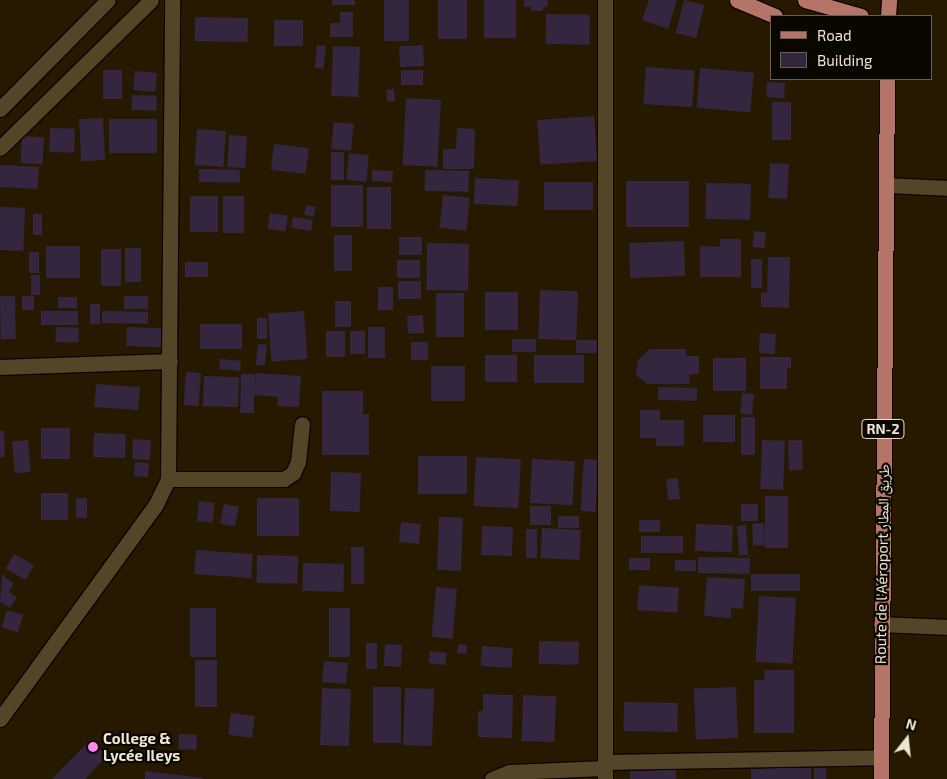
<!DOCTYPE html>
<meta charset="utf-8">
<style>
body{margin:0}
#map{position:relative;width:947px;height:779px;overflow:hidden;background:#261900;font-family:"Exo 2","Noto Naskh Arabic",sans-serif}
div>[style]{position:absolute}
[style*='--x']{left:calc(var(--x)*1px);top:calc(var(--y)*1px);width:calc(var(--w)*1px);rotate:calc(var(--a)*1deg)}
.building>*{inset:0;background:#35263f;transform-origin:0 0}
.roads{filter:drop-shadow(1px 0 #0e0400) drop-shadow(-1px 0 #0e0400) drop-shadow(0 1px #0e0400) drop-shadow(0 -1px #0e0400)}
.minor>*{height:15px;margin:-7.5px;padding:0 7.5px;transform-origin:7.5px;border-radius:7.5px;background:#534528}
.major>*{height:15px;margin:-7.5px;padding:0 7.5px;transform-origin:7.5px;border-radius:7.5px;background:#b47568}
.dots>*{width:14px;height:14px;translate:-50% -50%;box-sizing:border-box;border:2px solid #0a0600;border-radius:50%}
span{translate:-50% -50%;white-space:nowrap;text-align:center;line-height:1.15;-webkit-text-stroke:4.5px #0a0600;paint-order:stroke}
.shield-label span{padding:1px 4px;background:#0a0600;border:1px solid;border-radius:4px;-webkit-text-stroke-width:0}
.shield-label{font-size:14px;color:#eee5d5;font-weight:700}
.street-label{font-size:15px;color:#eee5d5}
.poi-label{font-size:15px;color:#eee5d5;font-weight:700}
.left{translate:0 -50%;text-align:left}
.legend{position:absolute;left:770px;top:15px;width:162px;height:65px;box-sizing:border-box;background:#0a0600;border:1px solid #655f55;margin:0;padding:6px 9px;list-style:none;font-size:15px;color:#eee5d5}
.legend li{display:flex;align-items:center;gap:10px;height:25px}
.legend b{width:25px;border:1px solid #655f55}
.north{position:absolute;left:882px;top:714px;width:50px;height:50px;-webkit-text-stroke:4px #0a0600;paint-order:stroke;rotate:16deg;font-size:14px;font-weight:700;line-height:20px;text-align:center;color:#eee5d5}
.north::after{content:'';display:block;margin:auto;width:18px;height:22px;background:#eee5d5;clip-path:polygon(50% 0,100% 100%,50% 72%,0 100%)}
</style>
<div id="map">
<div class="building">
<div style="left:332px;top:0;width:23px;height:5px"></div>
<div style="left:384px;top:0;width:25px;height:41px"></div>
<div style="left:438px;top:0;width:29px;height:39px"></div>
<div style="left:484px;top:0;width:32px;height:38px"></div>
<div style="clip-path:polygon(524px 0,548px 0,547px 7px,543px 7px,543px 11px,531px 11px,531px 7px,524px 7px)"></div>
<div style="clip-path:polygon(649px 0,677px 0,668px 29px,642px 20px)"></div>
<div style="left:684px;top:0;width:21px;height:34px;rotate:14deg"></div>
<div style="clip-path:polygon(340px 12px,353px 12px,353px 37px,330px 37px,330px 23px,340px 23px)"></div>
<div style="left:546px;top:14px;width:44px;height:30px;rotate:1deg"></div>
<div style="left:195px;top:17px;width:53px;height:24px;rotate:1deg"></div>
<div style="left:274px;top:20px;width:29px;height:26px"></div>
<div style="left:317px;top:45px;width:9px;height:23px;rotate:6deg"></div>
<div style="left:423px;top:45px;width:21px;height:24px;rotate:87deg"></div>
<div style="left:333px;top:46px;width:27px;height:50px;rotate:2deg"></div>
<div style="left:646px;top:67px;width:49px;height:37px;rotate:4deg"></div>
<div style="left:700px;top:68px;width:54px;height:40px;rotate:5deg"></div>
<div style="left:103px;top:70px;width:19px;height:29px"></div>
<div style="left:401px;top:70px;width:22px;height:15px"></div>
<div style="left:135px;top:71px;width:22px;height:19px;rotate:5deg"></div>
<div style="left:767px;top:82px;width:18px;height:15px;rotate:3deg"></div>
<div style="left:394px;top:89px;width:12px;height:8px;rotate:85deg"></div>
<div style="left:132px;top:95px;width:25px;height:15px;rotate:2deg"></div>
<div style="left:406px;top:98px;width:35px;height:67px;rotate:3deg"></div>
<div style="left:772px;top:102px;width:19px;height:38px"></div>
<div style="left:594px;top:116px;width:45px;height:57px;rotate:86deg"></div>
<div style="left:103px;top:118px;width:42px;height:24px;rotate:87deg"></div>
<div style="left:109px;top:119px;width:48px;height:34px"></div>
<div style="left:334px;top:122px;width:20px;height:27px;rotate:6deg"></div>
<div style="left:50px;top:128px;width:25px;height:24px;rotate:2deg"></div>
<div style="clip-path:polygon(457px 128px,475px 129px,474px 169px,443px 169px,443px 149px,456px 149px)"></div>
<div style="left:197px;top:129px;width:29px;height:36px;rotate:4deg"></div>
<div style="left:229px;top:135px;width:18px;height:32px;rotate:3deg"></div>
<div style="left:22px;top:136px;width:22px;height:27px;rotate:3deg"></div>
<div style="left:274px;top:144px;width:35px;height:26px;rotate:7deg"></div>
<div style="left:331px;top:152px;width:13px;height:28px"></div>
<div style="left:349px;top:153px;width:20px;height:27px;rotate:6deg"></div>
<div style="left:770px;top:163px;width:19px;height:35px;rotate:3deg"></div>
<div style="left:0;top:165px;width:39px;height:22px;rotate:3deg"></div>
<div style="left:199px;top:169px;width:41px;height:13px;rotate:1deg"></div>
<div style="left:372px;top:170px;width:21px;height:11px;rotate:3deg"></div>
<div style="left:425px;top:170px;width:44px;height:21px;rotate:1deg"></div>
<div style="left:475px;top:178px;width:44px;height:26px;rotate:3deg"></div>
<div style="left:626px;top:181px;width:63px;height:46px"></div>
<div style="left:544px;top:182px;width:49px;height:28px"></div>
<div style="left:706px;top:183px;width:45px;height:36px;rotate:1deg"></div>
<div style="left:363px;top:185px;width:42px;height:32px;rotate:90deg"></div>
<div style="left:367px;top:187px;width:24px;height:42px"></div>
<div style="left:443px;top:195px;width:27px;height:33px;rotate:6deg"></div>
<div style="left:190px;top:196px;width:28px;height:36px"></div>
<div style="left:223px;top:196px;width:21px;height:37px"></div>
<div style="left:306px;top:205px;width:10px;height:10px;rotate:11deg"></div>
<div style="left:0;top:207px;width:25px;height:43px;rotate:2deg"></div>
<div style="left:270px;top:213px;width:18px;height:16px;rotate:9deg"></div>
<div style="left:33px;top:214px;width:9px;height:21px"></div>
<div style="left:293px;top:217px;width:20px;height:11px;rotate:9deg"></div>
<div style="left:754px;top:231px;width:12px;height:16px;rotate:5deg"></div>
<div style="left:334px;top:235px;width:18px;height:36px"></div>
<div style="left:399px;top:237px;width:23px;height:18px"></div>
<div style="clip-path:polygon(720px 239px,741px 239px,741px 277px,700px 277px,700px 246px,720px 247px)"></div>
<div style="left:684px;top:241px;width:35px;height:55px;rotate:88deg"></div>
<div style="left:427px;top:243px;width:42px;height:47px;rotate:1deg"></div>
<div style="left:46px;top:246px;width:34px;height:32px"></div>
<div style="left:125px;top:248px;width:16px;height:34px"></div>
<div style="left:101px;top:249px;width:20px;height:37px"></div>
<div style="left:29px;top:252px;width:10px;height:21px"></div>
<div style="clip-path:polygon(768px 257px,790px 257px,789px 308px,761px 307px,761px 292px,767px 293px)"></div>
<div style="left:751px;top:259px;width:11px;height:29px"></div>
<div style="left:397px;top:260px;width:23px;height:18px"></div>
<div style="left:185px;top:262px;width:23px;height:15px"></div>
<div style="left:31px;top:275px;width:9px;height:20px"></div>
<div style="left:398px;top:281px;width:23px;height:18px"></div>
<div style="left:378px;top:287px;width:15px;height:23px"></div>
<div style="left:540px;top:290px;width:38px;height:49px;rotate:2deg"></div>
<div style="left:485px;top:292px;width:33px;height:38px"></div>
<div style="left:436px;top:293px;width:28px;height:44px"></div>
<div style="left:15px;top:296px;width:43px;height:15px;rotate:89deg"></div>
<div style="left:22px;top:296px;width:12px;height:14px"></div>
<div style="left:148px;top:296px;width:13px;height:24px;rotate:90deg"></div>
<div style="left:58px;top:297px;width:19px;height:11px"></div>
<div style="left:335px;top:301px;width:16px;height:26px"></div>
<div style="left:90px;top:304px;width:10px;height:20px"></div>
<div style="left:41px;top:311px;width:37px;height:14px"></div>
<div style="left:102px;top:311px;width:46px;height:12px;rotate:1deg"></div>
<div style="left:304px;top:311px;width:48px;height:36px;rotate:86deg"></div>
<div style="left:423px;top:315px;width:18px;height:16px;rotate:87deg"></div>
<div style="left:257px;top:318px;width:10px;height:21px"></div>
<div style="left:200px;top:324px;width:42px;height:25px"></div>
<div style="left:56px;top:327px;width:23px;height:15px;rotate:2deg"></div>
<div style="left:127px;top:327px;width:35px;height:19px;rotate:2deg"></div>
<div style="left:368px;top:327px;width:17px;height:31px"></div>
<div style="left:326px;top:331px;width:19px;height:26px"></div>
<div style="left:350px;top:331px;width:15px;height:23px"></div>
<div style="left:760px;top:333px;width:16px;height:20px;rotate:4deg"></div>
<div style="left:512px;top:339px;width:24px;height:13px"></div>
<div style="left:601px;top:340px;width:13px;height:25px;rotate:90deg"></div>
<div style="left:411px;top:342px;width:17px;height:18px"></div>
<div style="left:258px;top:344px;width:9px;height:21px;rotate:6deg"></div>
<div style="clip-path:polygon(650px 349px,686px 349px,686px 356px,699px 356px,699px 374px,689px 375px,690px 384px,647px 384px,636px 375px,638px 360px)"></div>
<div style="left:485px;top:355px;width:32px;height:27px"></div>
<div style="left:534px;top:355px;width:50px;height:28px"></div>
<div style="clip-path:polygon(760px 357px,791px 357px,791px 368px,787px 368px,787px 389px,760px 389px)"></div>
<div style="left:713px;top:358px;width:33px;height:33px"></div>
<div style="left:220px;top:359px;width:21px;height:10px;rotate:5deg"></div>
<div style="left:431px;top:366px;width:34px;height:35px"></div>
<div style="left:186px;top:372px;width:15px;height:33px;rotate:4deg"></div>
<div style="clip-path:polygon(256px 373px,301px 376px,299px 407px,277px 406px,278px 397px,254px 395px,254px 413px,240px 413px,241px 374px,255px 374px,255px 387px)"></div>
<div style="left:204px;top:376px;width:35px;height:30px;rotate:2deg"></div>
<div style="left:96px;top:384px;width:44px;height:23px;rotate:4deg"></div>
<div style="left:658px;top:387px;width:39px;height:13px;rotate:1deg"></div>
<div style="clip-path:polygon(322px 391px,363px 391px,363px 414px,369px 414px,369px 455px,322px 455px)"></div>
<div style="left:742px;top:393px;width:12px;height:21px;rotate:5deg"></div>
<div style="clip-path:polygon(640px 410px,660px 410px,660px 420px,684px 420px,684px 446px,656px 446px,656px 438px,640px 438px)"></div>
<div style="left:703px;top:415px;width:32px;height:27px"></div>
<div style="left:741px;top:417px;width:14px;height:38px"></div>
<div style="left:41px;top:428px;width:29px;height:31px"></div>
<div style="clip-path:polygon(0 431px,4px 431px,5px 457px,0 457px)"></div>
<div style="left:94px;top:433px;width:32px;height:24px;rotate:2deg"></div>
<div style="left:133px;top:439px;width:18px;height:20px;rotate:3deg"></div>
<div style="left:28px;top:440px;width:32px;height:16px;rotate:85deg"></div>
<div style="left:762px;top:440px;width:23px;height:49px;rotate:2deg"></div>
<div style="left:802px;top:440px;width:30px;height:14px;rotate:88deg"></div>
<div style="left:418px;top:456px;width:49px;height:38px"></div>
<div style="left:476px;top:457px;width:45px;height:49px;rotate:3deg"></div>
<div style="left:532px;top:459px;width:43px;height:44px;rotate:3deg"></div>
<div style="left:584px;top:459px;width:15px;height:52px;rotate:4deg"></div>
<div style="left:135px;top:462px;width:14px;height:14px;rotate:4deg"></div>
<div style="left:331px;top:472px;width:30px;height:39px;rotate:2deg"></div>
<div style="left:678px;top:478px;width:21px;height:12px;rotate:85deg"></div>
<div style="left:68px;top:493px;width:27px;height:27px;rotate:90deg"></div>
<div style="left:765px;top:496px;width:23px;height:52px"></div>
<div style="left:76px;top:498px;width:11px;height:20px"></div>
<div style="left:257px;top:498px;width:42px;height:38px"></div>
<div style="left:199px;top:501px;width:16px;height:20px;rotate:7deg"></div>
<div style="left:224px;top:504px;width:15px;height:20px;rotate:11deg"></div>
<div style="left:741px;top:504px;width:17px;height:17px"></div>
<div style="left:530px;top:506px;width:21px;height:19px"></div>
<div style="left:558px;top:516px;width:21px;height:12px"></div>
<div style="left:439px;top:517px;width:24px;height:53px;rotate:2deg"></div>
<div style="left:639px;top:520px;width:21px;height:12px"></div>
<div style="left:401px;top:522px;width:20px;height:20px;rotate:6deg"></div>
<div style="left:764px;top:523px;width:22px;height:12px;rotate:87deg"></div>
<div style="left:696px;top:524px;width:37px;height:27px;rotate:2deg"></div>
<div style="left:746px;top:525px;width:30px;height:9px;rotate:86deg"></div>
<div style="left:482px;top:526px;width:31px;height:29px;rotate:2deg"></div>
<div style="left:542px;top:528px;width:39px;height:30px;rotate:3deg"></div>
<div style="left:526px;top:529px;width:11px;height:29px"></div>
<div style="left:641px;top:536px;width:42px;height:17px"></div>
<div style="left:351px;top:547px;width:13px;height:37px"></div>
<div style="left:196px;top:550px;width:57px;height:24px;rotate:4deg"></div>
<div style="left:14px;top:554px;width:23px;height:17px;rotate:29deg"></div>
<div style="left:257px;top:555px;width:41px;height:28px;rotate:1deg"></div>
<div style="left:698px;top:557px;width:52px;height:16px;rotate:1deg"></div>
<div style="left:629px;top:558px;width:21px;height:12px"></div>
<div style="left:675px;top:560px;width:21px;height:11px"></div>
<div style="left:303px;top:563px;width:41px;height:28px;rotate:1deg"></div>
<div style="left:800px;top:574px;width:17px;height:49px;rotate:90deg"></div>
<div style="clip-path:polygon(2px 575px,14px 583px,9px 592px,17px 597px,10px 608px,0 602px)"></div>
<div style="clip-path:polygon(707px 577px,745px 579px,743px 609px,731px 608px,731px 618px,704px 616px)"></div>
<div style="left:639px;top:585px;width:40px;height:25px;rotate:4deg"></div>
<div style="left:436px;top:587px;width:21px;height:50px;rotate:5deg"></div>
<div style="left:759px;top:596px;width:37px;height:66px;rotate:3deg"></div>
<div style="left:190px;top:608px;width:26px;height:49px"></div>
<div style="left:329px;top:608px;width:21px;height:49px"></div>
<div style="left:7px;top:610px;width:17px;height:18px;rotate:17deg"></div>
<div style="left:539px;top:641px;width:40px;height:23px;rotate:1deg"></div>
<div style="left:366px;top:643px;width:11px;height:26px"></div>
<div style="left:385px;top:644px;width:17px;height:22px;rotate:3deg"></div>
<div style="left:458px;top:644px;width:9px;height:9px;rotate:6deg"></div>
<div style="left:482px;top:646px;width:31px;height:20px;rotate:4deg"></div>
<div style="left:430px;top:651px;width:17px;height:12px;rotate:7deg"></div>
<div style="left:217px;top:660px;width:47px;height:22px;rotate:90deg"></div>
<div style="left:324px;top:661px;width:24px;height:21px;rotate:5deg"></div>
<div style="clip-path:polygon(765px 670px,794px 670px,794px 733px,754px 733px,754px 680px,764px 680px)"></div>
<div style="left:373px;top:687px;width:28px;height:56px"></div>
<div style="left:736px;top:687px;width:51px;height:42px;rotate:88deg"></div>
<div style="left:322px;top:688px;width:29px;height:57px;rotate:2deg"></div>
<div style="left:405px;top:688px;width:29px;height:57px;rotate:2deg"></div>
<div style="clip-path:polygon(483px 694px,513px 695px,512px 738px,478px 737px,478px 711px,483px 711px)"></div>
<div style="left:523px;top:695px;width:33px;height:46px;rotate:2deg"></div>
<div style="left:624px;top:702px;width:54px;height:29px;rotate:1deg"></div>
<div style="left:231px;top:713px;width:24px;height:22px;rotate:7deg"></div>
<div style="left:179px;top:734px;width:18px;height:15px;rotate:3deg"></div>
<div style="clip-path:polygon(90px 740px,107px 756px,85px 779px,52px 779px)"></div>
<div style="left:826px;top:762px;width:17px;height:12px;rotate:90deg"></div>
<div style="left:751px;top:766px;width:60px;height:13px"></div>
<div style="left:630px;top:769px;width:46px;height:10px"></div>
<div style="clip-path:polygon(145px 771px,203px 778px,203px 779px,145px 779px)"></div>
</div>
<div class="roads">
<div class="minor">
<div style="--x:0;--y:109;--w:153;--a:-45.3"></div>
<div style="--x:0;--y:148;--w:211;--a:-44.4"></div>
<div style="--x:886;--y:185;--w:61;--a:2.8"></div>
<div style="--x:0;--y:367;--w:170;--a:-2"></div>
<div style="--x:168;--y:479;--w:116;--a:0"></div>
<div style="--x:284;--y:479;--w:11;--a:-34"></div>
<div style="--x:293;--y:473;--w:12;--a:-66"></div>
<div style="--x:298;--y:462;--w:38;--a:-84"></div>
<div style="--x:881;--y:624;--w:66;--a:2.6"></div>
<div style="--x:0;--y:719;--w:263;--a:-54"></div>
<div style="--x:155;--y:506;--w:30;--a:-64"></div>
<div style="--x:168;--y:479;--w:479;--a:-89.5"></div>
<div style="--x:605;--y:762;--w:276;--a:-1"></div>
<div style="--x:492;--y:779;--w:18;--a:-22"></div>
<div style="--x:509;--y:772;--w:96;--a:-2.4"></div>
<div style="--x:605;--y:779;--w:779;--a:-90"></div>
</div>
<div class="major">
<div style="--x:737;--y:0;--w:41;--a:22.8"></div>
<div style="--x:805;--y:0;--w:58;--a:15.9"></div>
<div style="--x:888;--y:16;--w:16;--a:-86"></div>
<div style="--x:881;--y:779;--w:700;--a:-89.51"></div>
</div>
</div>
<div class="dots">
<div style="left:93px;top:747px;background:#f888ea"></div>
</div>
<div class="shield-label">
<span style="left:883px;top:429px">RN-2</span>
</div>
<div class="street-label">
<span style="left:882px;top:564px;rotate:-89deg">Route de l'Aéroport طريق المطار</span>
</div>
<div class="poi-label">
<span class="left" style="left:103px;top:747px">College &amp;<br>Lycée Ileys</span>
</div>
<ul class="legend">
<li><b style="height:6px;background:#b47568"></b>Road</li>
<li><b style="height:14px;background:#35263f"></b>Building</li>
</ul>
<div class="north">N</div>
</div>
